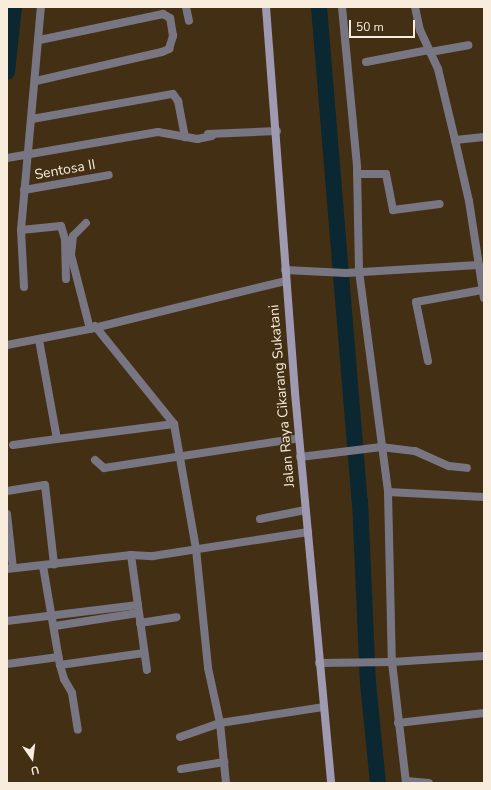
<!DOCTYPE html>
<style>
body{margin:0}
#map{position:relative;width:491px;height:790px;overflow:hidden;background:#433014;font-family:"Nunito Sans",sans-serif}
div>[style]{position:absolute}
[style*='--x']{left:calc(var(--x)*1px);top:calc(var(--y)*1px);width:calc(var(--w)*1px);rotate:calc(var(--a)*1deg)}
.river>*{height:16px;margin:-8px;padding:0 8px;transform-origin:8px;border-radius:8px;background:#0a2732}
.street>*{height:8px;margin:-4px;padding:0 4px;transform-origin:4px;border-radius:4px;background:#797684}
.secondary>*{height:8px;margin:-4px;padding:0 4px;transform-origin:4px;border-radius:4px;background:#9f9ab1}
span{translate:-50% -50%;white-space:nowrap;text-align:center;line-height:1.15;-webkit-text-stroke:3px #433014;paint-order:stroke}
.street-label{font-size:14px;color:#f8ecdc}
.frame{position:absolute;inset:0;border:8px solid #f8ecdc;pointer-events:none}
.north{position:absolute;left:12px;top:738px;width:40px;height:40px;-webkit-text-stroke:3px #433014;paint-order:stroke;rotate:166deg;font-size:11px;font-weight:700;line-height:16px;text-align:center;color:#f8ecdc}
.north::after{content:'';display:block;margin:auto;width:14px;height:18px;background:#f8ecdc;clip-path:polygon(50% 0,100% 100%,50% 72%,0 100%)}
.scale{position:absolute;left:349px;top:20px;width:66px;height:18px;box-sizing:border-box;border:2px solid #f8ecdc;border-top:0;padding-left:5px;font-size:12px;line-height:14px;white-space:nowrap;color:#f8ecdc;-webkit-text-stroke:3px #433014;paint-order:stroke}
</style>
<div id="map">
<div class="river">
<div style="--x:319;--y:7;--w:496;--a:85.3"></div>
<div style="--x:360;--y:501;--w:182;--a:87.5"></div>
<div style="--x:368;--y:683;--w:100;--a:84.3"></div>
<div style="--x:7;--y:72;--w:65;--a:-83.9"></div>
</div>
<div class="street">
<div style="--x:186;--y:7;--w:14;--a:78"></div>
<div style="--x:342;--y:7;--w:161;--a:84.6"></div>
<div style="--x:357;--y:167;--w:104;--a:88.9"></div>
<div style="--x:359;--y:271;--w:223;--a:82.5"></div>
<div style="--x:388;--y:492;--w:170;--a:88.7"></div>
<div style="--x:392;--y:662;--w:122;--a:83.4"></div>
<div style="--x:415;--y:7;--w:24;--a:78"></div>
<div style="--x:420;--y:30;--w:43;--a:65.2"></div>
<div style="--x:438;--y:69;--w:73;--a:76.5"></div>
<div style="--x:455;--y:140;--w:63;--a:77.1"></div>
<div style="--x:469;--y:201;--w:98;--a:81.2"></div>
<div style="--x:430;--y:52;--w:39;--a:-10"></div>
<div style="--x:366;--y:62;--w:64;--a:-10.8"></div>
<div style="--x:36;--y:81;--w:129;--a:-13"></div>
<div style="--x:162;--y:52;--w:8;--a:-23"></div>
<div style="--x:169;--y:49;--w:14;--a:-73"></div>
<div style="--x:173;--y:36;--w:18;--a:-99"></div>
<div style="--x:170;--y:18;--w:8;--a:-150"></div>
<div style="--x:163;--y:14;--w:126;--a:168.1"></div>
<div style="--x:32;--y:119;--w:143;--a:-10.1"></div>
<div style="--x:173;--y:94;--w:9;--a:54"></div>
<div style="--x:178;--y:101;--w:37;--a:79"></div>
<div style="--x:208;--y:134;--w:69;--a:-2.5"></div>
<div style="--x:455;--y:140;--w:29;--a:-6"></div>
<div style="--x:7;--y:158;--w:153;--a:-9.8"></div>
<div style="--x:158;--y:132;--w:40;--a:10"></div>
<div style="--x:197;--y:139;--w:15;--a:-11"></div>
<div style="--x:357;--y:174;--w:29;--a:0"></div>
<div style="--x:386;--y:174;--w:37;--a:79"></div>
<div style="--x:393;--y:210;--w:47;--a:-7.3"></div>
<div style="--x:24;--y:190;--w:86;--a:-10"></div>
<div style="--x:86;--y:223;--w:18;--a:135"></div>
<div style="--x:73;--y:236;--w:19;--a:96"></div>
<div style="--x:71;--y:255;--w:76;--a:75.6"></div>
<div style="--x:21;--y:230;--w:40;--a:-5.7"></div>
<div style="--x:61;--y:226;--w:14;--a:73"></div>
<div style="--x:65;--y:239;--w:40;--a:88.6"></div>
<div style="--x:285;--y:270;--w:61;--a:2.8"></div>
<div style="--x:346;--y:273;--w:132;--a:-3.5"></div>
<div style="--x:24;--y:287;--w:57;--a:-93"></div>
<div style="--x:21;--y:230;--w:224;--a:-84.9"></div>
<div style="--x:95;--y:326;--w:126;--a:51.1"></div>
<div style="--x:174;--y:424;--w:127;--a:80"></div>
<div style="--x:196;--y:549;--w:120;--a:84.2"></div>
<div style="--x:208;--y:668;--w:56;--a:77.7"></div>
<div style="--x:220;--y:723;--w:60;--a:84.3"></div>
<div style="--x:7;--y:345;--w:85;--a:-10.9"></div>
<div style="--x:90;--y:329;--w:202;--a:-13.8"></div>
<div style="--x:428;--y:361;--w:60;--a:-101.5"></div>
<div style="--x:416;--y:302;--w:67;--a:-10.3"></div>
<div style="--x:57;--y:439;--w:118;--a:-7.3"></div>
<div style="--x:13;--y:445;--w:44;--a:-7.8"></div>
<div style="--x:57;--y:439;--w:101;--a:-100.3"></div>
<div style="--x:300;--y:457;--w:82;--a:-7"></div>
<div style="--x:381;--y:447;--w:34;--a:7"></div>
<div style="--x:415;--y:451;--w:37;--a:24"></div>
<div style="--x:449;--y:466;--w:18;--a:6"></div>
<div style="--x:95;--y:460;--w:12;--a:42"></div>
<div style="--x:104;--y:468;--w:197;--a:-8.7"></div>
<div style="--x:7;--y:491;--w:38;--a:-9"></div>
<div style="--x:45;--y:485;--w:80;--a:83.5"></div>
<div style="--x:388;--y:492;--w:96;--a:3"></div>
<div style="--x:7;--y:514;--w:54;--a:83.7"></div>
<div style="--x:260;--y:519;--w:46;--a:-11.3"></div>
<div style="--x:131;--y:555;--w:116;--a:82.1"></div>
<div style="--x:43;--y:566;--w:100;--a:80.3"></div>
<div style="--x:60;--y:665;--w:15;--a:74"></div>
<div style="--x:64;--y:679;--w:16;--a:60"></div>
<div style="--x:72;--y:693;--w:37;--a:81"></div>
<div style="--x:7;--y:569;--w:125;--a:-6.4"></div>
<div style="--x:131;--y:555;--w:22;--a:3"></div>
<div style="--x:153;--y:556;--w:157;--a:-8.8"></div>
<div style="--x:7;--y:621;--w:132;--a:-7"></div>
<div style="--x:140;--y:623;--w:37;--a:-9"></div>
<div style="--x:55;--y:626;--w:84;--a:-8.9"></div>
<div style="--x:319;--y:663;--w:73;--a:-0.8"></div>
<div style="--x:392;--y:662;--w:92;--a:-3.7"></div>
<div style="--x:7;--y:664;--w:52;--a:-7.7"></div>
<div style="--x:60;--y:665;--w:85;--a:-8.1"></div>
<div style="--x:398;--y:723;--w:87;--a:-6.6"></div>
<div style="--x:180;--y:737;--w:42;--a:-19.3"></div>
<div style="--x:220;--y:723;--w:104;--a:-8.8"></div>
<div style="--x:181;--y:769;--w:44;--a:-9.2"></div>
<div style="--x:406;--y:781;--w:23;--a:5"></div>
</div>
<div class="secondary">
<div style="--x:266;--y:7;--w:387;--a:85.7"></div>
<div style="--x:295;--y:393;--w:392;--a:84.7"></div>
</div>
<div class="street-label">
<span style="left:65px;top:170px;rotate:-10deg">Sentosa II</span>
<span style="left:282px;top:396px;rotate:-95deg">Jalan Raya Cikarang Sukatani</span>
</div>
<div class="frame"></div>
<div class="north">U</div>
<div class="scale">50 m</div>
</div>
